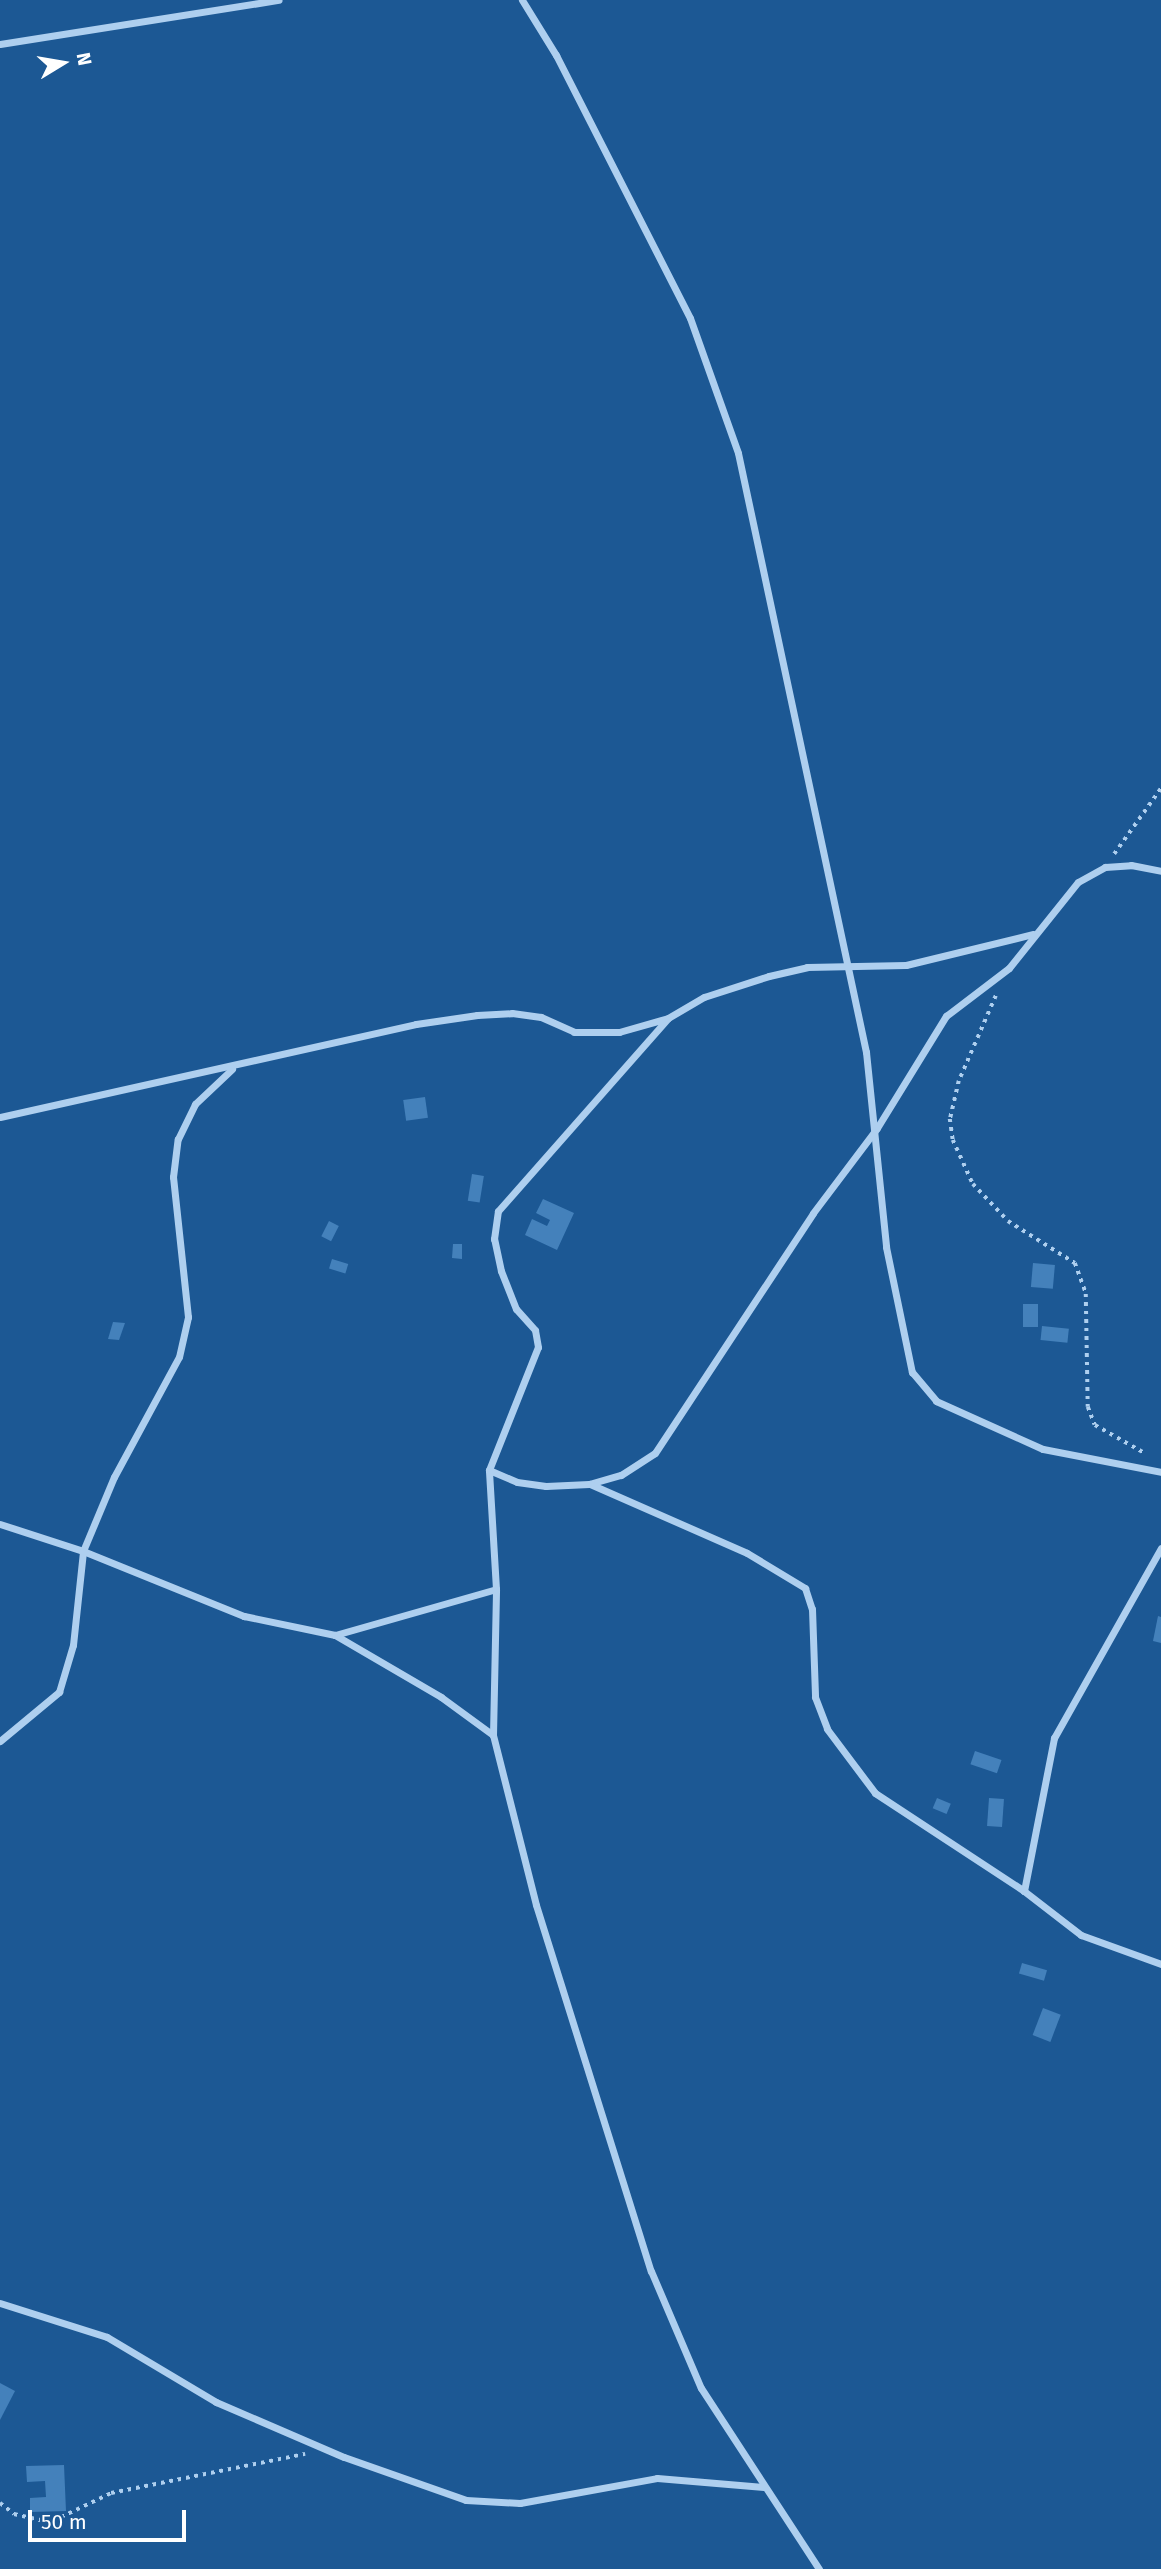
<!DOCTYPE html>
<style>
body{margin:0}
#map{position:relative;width:1161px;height:2569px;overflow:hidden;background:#1c5894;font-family:"Fira Sans",sans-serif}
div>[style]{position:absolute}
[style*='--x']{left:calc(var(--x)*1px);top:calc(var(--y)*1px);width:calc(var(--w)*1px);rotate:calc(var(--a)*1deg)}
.building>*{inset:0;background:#4481bb;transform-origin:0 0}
.path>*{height:3.5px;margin-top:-1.75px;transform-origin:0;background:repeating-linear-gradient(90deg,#aecfef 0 3.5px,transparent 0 8.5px)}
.minor>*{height:7px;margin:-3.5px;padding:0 3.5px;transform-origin:3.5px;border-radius:3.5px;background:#aecfef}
span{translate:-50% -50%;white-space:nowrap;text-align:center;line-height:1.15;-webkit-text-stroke:7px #1c5894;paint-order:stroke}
.north{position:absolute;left:28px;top:28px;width:70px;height:70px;-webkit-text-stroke:5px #1c5894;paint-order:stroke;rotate:79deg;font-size:19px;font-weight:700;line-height:28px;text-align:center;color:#fff}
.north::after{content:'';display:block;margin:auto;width:24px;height:32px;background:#fff;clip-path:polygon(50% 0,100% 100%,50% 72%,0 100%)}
.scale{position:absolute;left:28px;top:2510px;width:158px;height:32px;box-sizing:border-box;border:4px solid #fff;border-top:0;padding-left:9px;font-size:21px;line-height:24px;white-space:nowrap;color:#fff;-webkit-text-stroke:5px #1c5894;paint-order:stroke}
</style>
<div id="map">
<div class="building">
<div style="left:425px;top:1097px;width:21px;height:22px;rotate:82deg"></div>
<div style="left:472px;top:1174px;width:12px;height:27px;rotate:9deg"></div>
<div style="clip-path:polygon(543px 1199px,574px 1213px,557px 1250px,525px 1235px,532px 1219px,547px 1226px,550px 1220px,536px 1213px)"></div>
<div style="left:329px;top:1221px;width:11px;height:17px;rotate:27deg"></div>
<div style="clip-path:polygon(453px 1244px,462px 1244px,462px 1259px,452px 1258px)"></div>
<div style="left:332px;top:1259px;width:17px;height:10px;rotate:17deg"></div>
<div style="left:1033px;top:1263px;width:22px;height:24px;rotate:5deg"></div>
<div style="left:1023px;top:1304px;width:15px;height:23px"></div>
<div style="clip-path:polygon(113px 1322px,125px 1323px,119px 1340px,108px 1339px)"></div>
<div style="left:1042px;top:1326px;width:27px;height:14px;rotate:6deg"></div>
<div style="clip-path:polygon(1158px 1616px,1161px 1617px,1161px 1643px,1153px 1641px)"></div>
<div style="left:975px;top:1751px;width:28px;height:14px;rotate:19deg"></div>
<div style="left:937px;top:1798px;width:15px;height:11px;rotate:23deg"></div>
<div style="left:989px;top:1798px;width:15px;height:28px;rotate:4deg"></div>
<div style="left:1022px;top:1963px;width:26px;height:11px;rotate:16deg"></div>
<div style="left:1043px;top:2008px;width:19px;height:29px;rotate:21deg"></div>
<div style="clip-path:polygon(0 2383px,15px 2391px,0 2420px)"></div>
<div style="clip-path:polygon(64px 2465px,66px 2511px,30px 2512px,30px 2498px,46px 2497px,45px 2481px,27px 2482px,26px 2466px)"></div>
</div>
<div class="path">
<div style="--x:1114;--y:854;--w:81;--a:-54.5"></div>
<div style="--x:996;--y:996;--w:93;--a:113.5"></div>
<div style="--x:959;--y:1081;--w:39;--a:103"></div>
<div style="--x:950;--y:1119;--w:21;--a:82"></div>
<div style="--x:953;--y:1140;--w:48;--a:65.6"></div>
<div style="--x:973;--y:1184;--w:51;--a:46.6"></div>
<div style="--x:1008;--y:1221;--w:79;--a:32.1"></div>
<div style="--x:1075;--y:1263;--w:33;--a:70"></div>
<div style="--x:1086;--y:1294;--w:113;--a:89"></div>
<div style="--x:1088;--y:1407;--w:19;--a:69"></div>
<div style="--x:1095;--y:1425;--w:59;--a:29.6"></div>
<div style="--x:0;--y:2503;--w:18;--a:38"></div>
<div style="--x:14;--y:2514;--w:28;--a:13"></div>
<div style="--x:41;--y:2520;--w:20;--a:-9"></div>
<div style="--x:61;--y:2517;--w:55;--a:-25.6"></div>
<div style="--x:111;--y:2493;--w:198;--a:-11.4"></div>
</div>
<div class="minor">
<div style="--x:522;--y:0;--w:65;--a:58.3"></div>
<div style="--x:556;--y:55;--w:295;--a:63"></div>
<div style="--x:690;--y:318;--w:143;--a:70.4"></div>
<div style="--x:738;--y:453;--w:613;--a:77.94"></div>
<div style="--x:866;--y:1052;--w:196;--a:84.1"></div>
<div style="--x:886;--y:1247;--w:128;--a:78.3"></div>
<div style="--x:912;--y:1372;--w:38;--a:50"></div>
<div style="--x:936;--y:1401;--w:117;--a:24.2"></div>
<div style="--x:1043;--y:1449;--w:120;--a:11"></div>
<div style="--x:0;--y:44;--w:282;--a:-9"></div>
<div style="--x:0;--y:1117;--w:426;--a:-12.6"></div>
<div style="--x:416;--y:1024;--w:62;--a:-8.4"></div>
<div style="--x:477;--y:1015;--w:35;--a:-3"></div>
<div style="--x:512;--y:1013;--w:29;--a:8"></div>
<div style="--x:541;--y:1017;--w:36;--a:24"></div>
<div style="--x:574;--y:1032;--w:45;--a:0"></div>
<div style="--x:619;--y:1032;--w:51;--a:-15.9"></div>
<div style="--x:668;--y:1018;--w:42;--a:-30.3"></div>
<div style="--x:704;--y:997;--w:68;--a:-17.9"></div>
<div style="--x:769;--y:976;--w:39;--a:-13"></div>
<div style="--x:807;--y:967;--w:99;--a:-1.2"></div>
<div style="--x:906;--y:965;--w:131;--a:-13.7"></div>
<div style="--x:489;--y:1470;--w:30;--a:23"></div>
<div style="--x:517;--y:1482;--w:29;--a:8"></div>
<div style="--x:546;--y:1486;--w:43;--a:-2.7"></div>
<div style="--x:589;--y:1484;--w:33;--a:-16"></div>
<div style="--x:621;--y:1475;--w:40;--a:-32.9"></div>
<div style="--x:655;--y:1453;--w:287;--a:-56.6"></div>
<div style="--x:813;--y:1213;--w:106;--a:-53"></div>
<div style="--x:877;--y:1128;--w:132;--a:-58.4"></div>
<div style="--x:946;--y:1016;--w:79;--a:-37.3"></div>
<div style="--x:1009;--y:968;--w:110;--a:-51.3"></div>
<div style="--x:1078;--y:882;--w:31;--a:-29"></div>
<div style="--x:1105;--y:867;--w:26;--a:-4"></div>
<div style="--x:1131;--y:865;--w:31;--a:11"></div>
<div style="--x:590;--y:1484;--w:171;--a:23.7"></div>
<div style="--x:747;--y:1553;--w:68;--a:31.1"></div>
<div style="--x:805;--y:1588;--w:22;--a:72"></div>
<div style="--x:812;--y:1609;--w:88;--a:88"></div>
<div style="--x:815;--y:1697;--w:34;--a:69"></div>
<div style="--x:827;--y:1729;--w:80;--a:53.1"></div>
<div style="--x:875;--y:1793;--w:178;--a:33.3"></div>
<div style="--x:1024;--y:1891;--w:72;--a:37.7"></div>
<div style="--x:1081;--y:1935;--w:85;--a:19.9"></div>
<div style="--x:0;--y:1524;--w:87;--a:18"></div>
<div style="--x:83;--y:1551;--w:174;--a:22"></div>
<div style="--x:244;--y:1616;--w:93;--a:11.8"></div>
<div style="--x:335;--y:1635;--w:123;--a:30.3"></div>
<div style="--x:441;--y:1697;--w:64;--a:36.2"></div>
<div style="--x:493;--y:1735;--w:175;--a:75.8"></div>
<div style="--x:536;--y:1905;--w:384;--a:72.6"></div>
<div style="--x:651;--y:2271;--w:127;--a:66.9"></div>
<div style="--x:701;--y:2388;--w:216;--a:56.9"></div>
<div style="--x:335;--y:1635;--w:167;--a:-15.9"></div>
<div style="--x:493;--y:1735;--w:146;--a:-88.8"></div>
<div style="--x:496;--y:1589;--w:119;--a:-93.4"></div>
<div style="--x:489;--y:1470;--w:132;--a:-68.3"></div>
<div style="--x:538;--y:1347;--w:17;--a:-100"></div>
<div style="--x:535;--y:1330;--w:28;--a:-132"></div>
<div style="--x:516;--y:1309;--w:41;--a:-111.5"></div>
<div style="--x:501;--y:1271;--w:33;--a:-102"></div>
<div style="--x:494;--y:1239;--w:28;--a:-82"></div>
<div style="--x:498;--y:1211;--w:256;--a:-48.6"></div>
<div style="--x:0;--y:1741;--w:77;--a:-39.7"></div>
<div style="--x:59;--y:1692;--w:49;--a:-73.4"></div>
<div style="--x:73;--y:1645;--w:95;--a:-83.9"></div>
<div style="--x:83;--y:1551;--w:80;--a:-67.3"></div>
<div style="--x:114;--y:1477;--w:136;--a:-61.6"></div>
<div style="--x:179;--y:1357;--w:41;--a:-77.3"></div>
<div style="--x:188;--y:1317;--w:141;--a:-96.1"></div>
<div style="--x:173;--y:1177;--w:38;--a:-83"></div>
<div style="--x:178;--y:1139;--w:39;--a:-64"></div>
<div style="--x:195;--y:1104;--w:51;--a:-43.4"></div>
<div style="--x:1024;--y:1891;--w:156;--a:-78.9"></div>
<div style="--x:1054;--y:1738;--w:218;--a:-60.6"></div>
<div style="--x:0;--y:2303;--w:112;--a:17.6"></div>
<div style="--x:107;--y:2337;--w:127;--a:30.8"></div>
<div style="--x:216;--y:2402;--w:139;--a:23.3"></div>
<div style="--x:344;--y:2457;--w:129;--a:19.4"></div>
<div style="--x:466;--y:2500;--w:54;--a:3.2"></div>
<div style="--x:520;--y:2503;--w:139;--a:-10.3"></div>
<div style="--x:657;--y:2478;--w:107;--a:4.8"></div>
</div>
<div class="north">N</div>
<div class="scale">50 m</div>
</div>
